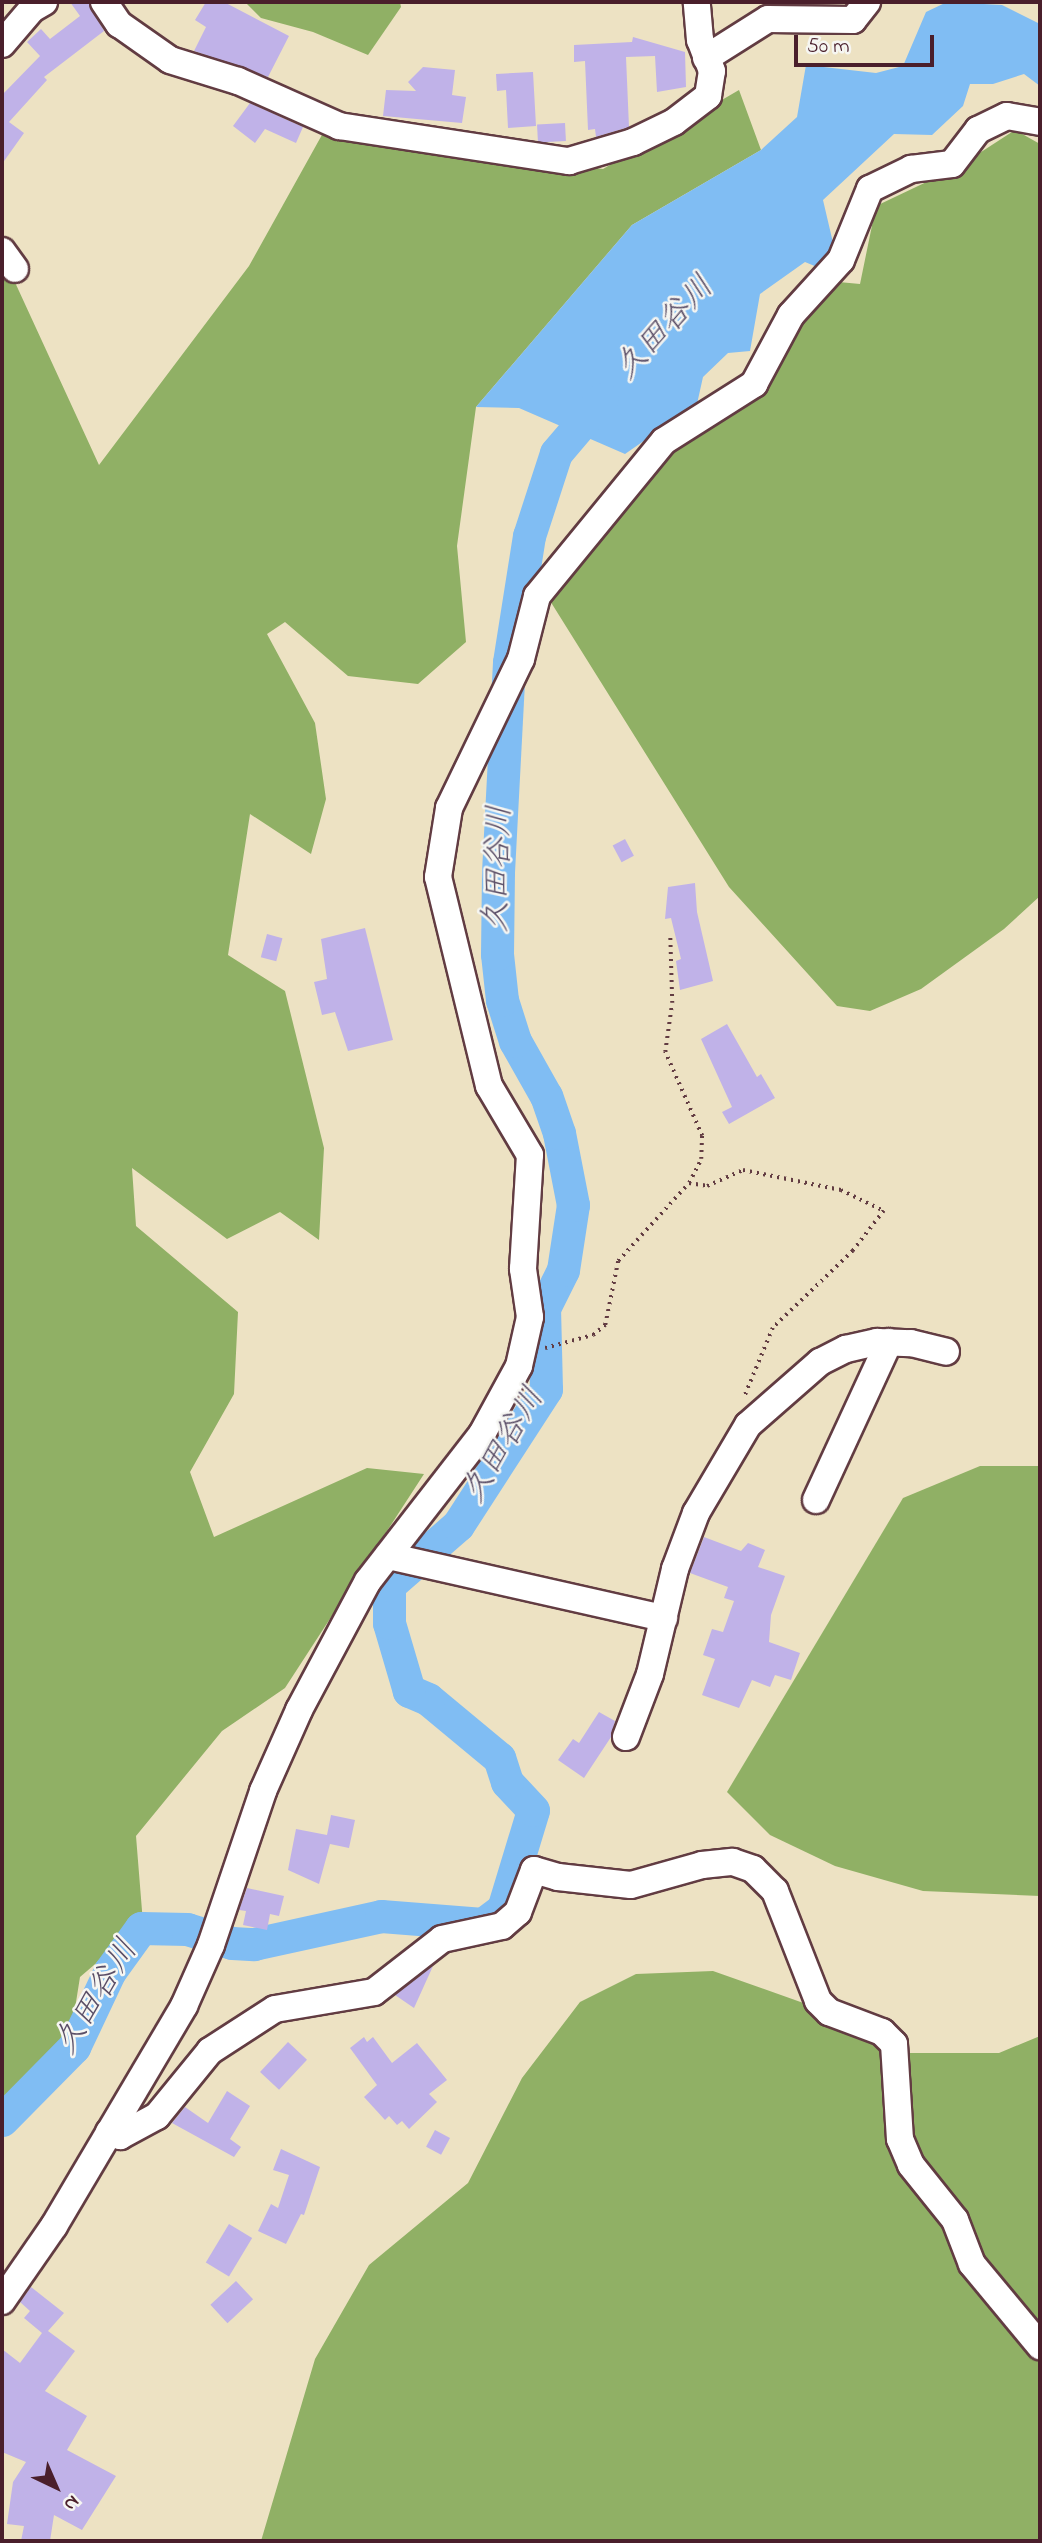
<!DOCTYPE html>
<meta charset="utf-8">
<style>
body{margin:0}
#map{position:relative;width:1042px;height:2543px;overflow:hidden;background:#ede2c3;font-family:"Indie Flower","Klee One",sans-serif}
div>[style]{position:absolute}
[style*='--x']{left:calc(var(--x)*1px);top:calc(var(--y)*1px);width:calc(var(--w)*1px);rotate:calc(var(--a)*1deg)}
.forest>*{inset:0;background:#90b065}
.water>*{inset:0;background:#80bdf3}
.river>*{height:33px;margin:-16.5px;padding:0 16.5px;transform-origin:16.5px;border-radius:16.5px;background:#80bdf3}
.building>*{inset:0;background:#c0b2e8;transform-origin:0 0}
.path>*{height:3.5px;margin-top:-1.75px;transform-origin:0;background:repeating-linear-gradient(90deg,#623c42 0 2px,transparent 0 7px)}
.roads{filter:drop-shadow(2px 0 #623c42) drop-shadow(-2px 0 #623c42) drop-shadow(0 2px #623c42) drop-shadow(0 -2px #623c42)}
.minor>*{height:26px;margin:-13px;padding:0 13px;transform-origin:13px;border-radius:13px;background:#fff}
span{translate:-50% -50%;white-space:nowrap;text-align:center;line-height:1.15;-webkit-text-stroke:5px #f6f6f2;paint-order:stroke}
.water-label{font-size:32px;color:#5a4e67;font-style:italic}
.frame{position:absolute;inset:0;border:4px solid #4a1f2b;pointer-events:none}
.north{position:absolute;left:21px;top:2452px;width:70px;height:70px;-webkit-text-stroke:5px #f6f6f2;paint-order:stroke;rotate:136deg;font-size:19px;font-weight:700;line-height:28px;text-align:center;color:#4a1f2b}
.north::after{content:'';display:block;margin:auto;width:24px;height:32px;background:#4a1f2b;clip-path:polygon(50% 0,100% 100%,50% 72%,0 100%)}
.scale{position:absolute;left:794px;top:35px;width:140px;height:32px;box-sizing:border-box;border:4px solid #4a1f2b;border-top:0;padding-left:9px;font-size:21px;line-height:24px;white-space:nowrap;color:#4a1f2b;-webkit-text-stroke:5px #f6f6f2;paint-order:stroke}
</style>
<div id="map">
<div class="forest">
<div style="clip-path:polygon(245px 2px,400px 2px,401px 7px,368px 55px,313px 32px,261px 18px)"></div>
<div style="clip-path:polygon(739px 90px,761px 150px,632px 225px,476px 407px,457px 546px,466px 642px,418px 684px,348px 676px,285px 622px,267px 634px,315px 723px,326px 799px,311px 854px,250px 814px,228px 955px,285px 991px,324px 1148px,319px 1240px,280px 1212px,227px 1239px,132px 1168px,136px 1226px,238px 1312px,234px 1394px,190px 1472px,214px 1537px,367px 1468px,424px 1474px,285px 1688px,222px 1731px,136px 1836px,143px 1923px,80px 1977px,70px 2040px,29px 2088px,2px 2107px,2px 280px,13px 278px,99px 465px,249px 266px,323px 133px,603px 169px)"></div>
<div style="clip-path:polygon(1015px 130px,1040px 144px,1040px 896px,1004px 929px,921px 989px,870px 1011px,837px 1006px,729px 887px,547px 596px,661px 450px,758px 394px,828px 281px,860px 284px,876px 206px,958px 167px)"></div>
<div style="clip-path:polygon(980px 1466px,1040px 1466px,1040px 1896px,923px 1891px,835px 1866px,770px 1835px,727px 1792px,903px 1498px)"></div>
<div style="clip-path:polygon(713px 1971px,809px 2005px,903px 2053px,999px 2053px,1040px 2036px,1040px 2541px,261px 2541px,315px 2359px,369px 2265px,468px 2183px,522px 2078px,580px 2002px,636px 1974px)"></div>
</div>
<div class="water">
<div style="clip-path:polygon(947px 2px,1002px 5px,1040px 24px,1040px 86px,1024px 74px,993px 84px,970px 84px,963px 106px,932px 135px,894px 134px,823px 200px,834px 247px,817px 267px,805px 262px,760px 294px,750px 351px,728px 353px,703px 377px,697px 404px,625px 454px,519px 408px,476px 407px,632px 225px,761px 150px,797px 117px,806px 65px,876px 73px,903px 66px,926px 12px)"></div>
</div>
<div class="river">
<div style="--x:2;--y:2120;--w:103;--a:-45.4"></div>
<div style="--x:74;--y:2047;--w:84;--a:-64.7"></div>
<div style="--x:110;--y:1971;--w:53;--a:-54.2"></div>
<div style="--x:141;--y:1928;--w:46;--a:1.2"></div>
<div style="--x:187;--y:1929;--w:47;--a:17.3"></div>
<div style="--x:232;--y:1943;--w:22;--a:3"></div>
<div style="--x:254;--y:1944;--w:130;--a:-12.4"></div>
<div style="--x:381;--y:1916;--w:102;--a:4.5"></div>
<div style="--x:483;--y:1924;--w:25;--a:-37"></div>
<div style="--x:503;--y:1909;--w:103;--a:-73.1"></div>
<div style="--x:533;--y:1810;--w:38;--a:-133"></div>
<div style="--x:507;--y:1782;--w:25;--a:-108"></div>
<div style="--x:499;--y:1758;--w:92;--a:-140.3"></div>
<div style="--x:428;--y:1699;--w:21;--a:-157"></div>
<div style="--x:409;--y:1691;--w:71;--a:-106.4"></div>
<div style="--x:389;--y:1623;--w:38;--a:-90"></div>
<div style="--x:389;--y:1585;--w:91;--a:-41"></div>
<div style="--x:458;--y:1525;--w:162;--a:-57.1"></div>
<div style="--x:546;--y:1389;--w:81;--a:-91.4"></div>
<div style="--x:544;--y:1308;--w:42;--a:-63.4"></div>
<div style="--x:563;--y:1270;--w:66;--a:-81.3"></div>
<div style="--x:573;--y:1205;--w:73;--a:-101"></div>
<div style="--x:559;--y:1133;--w:39;--a:-109"></div>
<div style="--x:546;--y:1096;--w:63;--a:-119.4"></div>
<div style="--x:515;--y:1041;--w:43;--a:-107.6"></div>
<div style="--x:502;--y:1000;--w:46;--a:-96.2"></div>
<div style="--x:497;--y:954;--w:82;--a:-89.3"></div>
<div style="--x:498;--y:872;--w:210;--a:-87"></div>
<div style="--x:509;--y:662;--w:128;--a:-81"></div>
<div style="--x:529;--y:536;--w:87;--a:-72"></div>
<div style="--x:556;--y:453;--w:71;--a:-49.6"></div>
</div>
<div class="building">
<div style="clip-path:polygon(70px 2px,88px 2px,104px 31px,44px 77px,47px 80px,9px 122px,24px 133px,2px 164px,2px 95px,40px 56px,27px 42px,41px 29px,50px 39px,80px 16px)"></div>
<div style="clip-path:polygon(206px 2px,224px 2px,289px 36px,268px 77px,194px 51px,206px 27px,195px 20px)"></div>
<div style="clip-path:polygon(633px 37px,685px 52px,686px 87px,657px 92px,655px 56px,626px 57px,629px 127px,596px 137px,595px 129px,588px 130px,585px 61px,574px 62px,574px 45px,632px 42px)"></div>
<div style="clip-path:polygon(423px 67px,455px 70px,452px 95px,466px 97px,462px 123px,383px 116px,386px 90px,416px 91px,408px 82px)"></div>
<div style="clip-path:polygon(533px 72px,536px 126px,508px 128px,506px 90px,497px 91px,496px 74px)"></div>
<div style="clip-path:polygon(250px 103px,303px 127px,296px 143px,265px 129px,255px 143px,233px 126px)"></div>
<div style="left:565px;top:123px;width:18px;height:28px;rotate:87deg"></div>
<div style="left:625px;top:839px;width:19px;height:14px;rotate:62deg"></div>
<div style="clip-path:polygon(695px 883px,697px 912px,713px 981px,680px 990px,676px 961px,681px 959px,671px 918px,665px 919px,668px 887px)"></div>
<div style="clip-path:polygon(365px 928px,393px 1040px,348px 1051px,335px 1012px,322px 1015px,314px 982px,327px 979px,321px 939px)"></div>
<div style="left:267px;top:934px;width:16px;height:24px;rotate:15deg"></div>
<div style="clip-path:polygon(727px 1024px,757px 1077px,761px 1074px,775px 1098px,729px 1124px,722px 1112px,732px 1107px,701px 1039px)"></div>
<div style="clip-path:polygon(704px 1537px,741px 1551px,748px 1543px,765px 1550px,758px 1567px,785px 1576px,771px 1615px,769px 1642px,800px 1653px,791px 1680px,775px 1675px,770px 1687px,752px 1680px,739px 1708px,702px 1695px,715px 1659px,703px 1655px,712px 1629px,723px 1632px,734px 1601px,724px 1598px,728px 1587px,690px 1573px)"></div>
<div style="clip-path:polygon(599px 1712px,615px 1721px,611px 1737px,584px 1778px,558px 1760px,573px 1739px,579px 1743px)"></div>
<div style="clip-path:polygon(331px 1815px,355px 1820px,349px 1848px,330px 1844px,319px 1884px,288px 1870px,296px 1829px,327px 1835px)"></div>
<div style="clip-path:polygon(247px 1888px,284px 1896px,279px 1916px,270px 1914px,267px 1930px,243px 1925px,246px 1911px,239px 1910px)"></div>
<div style="clip-path:polygon(433px 1966px,414px 2008px,395px 1995px)"></div>
<div style="clip-path:polygon(364px 2037px,367px 2042px,373px 2037px,392px 2063px,417px 2043px,447px 2080px,429px 2094px,437px 2102px,409px 2129px,402px 2121px,397px 2125px,389px 2116px,385px 2120px,364px 2097px,377px 2085px,350px 2048px)"></div>
<div style="left:288px;top:2042px;width:26px;height:41px;rotate:43deg"></div>
<div style="clip-path:polygon(227px 2091px,250px 2106px,230px 2139px,241px 2147px,234px 2157px,172px 2123px,185px 2107px,208px 2123px)"></div>
<div style="left:435px;top:2130px;width:17px;height:19px;rotate:28deg"></div>
<div style="clip-path:polygon(281px 2149px,320px 2167px,304px 2215px,301px 2214px,286px 2244px,258px 2231px,271px 2204px,278px 2208px,289px 2175px,273px 2170px)"></div>
<div style="left:229px;top:2224px;width:27px;height:45px;rotate:31deg"></div>
<div style="left:236px;top:2281px;width:25px;height:35px;rotate:47deg"></div>
<div style="clip-path:polygon(31px 2287px,64px 2313px,48px 2331px,75px 2351px,45px 2391px,87px 2416px,67px 2450px,116px 2476px,82px 2530px,54px 2515px,50px 2541px,21px 2541px,24px 2526px,7px 2524px,13px 2482px,26px 2462px,2px 2452px,2px 2349px,20px 2363px,42px 2333px,24px 2318px,30px 2311px,20px 2302px)"></div>
</div>
<div class="path">
<div style="--x:689;--y:1183;--w:18;--a:9"></div>
<div style="--x:707;--y:1186;--w:39;--a:-24"></div>
<div style="--x:743;--y:1170;--w:100;--a:11.5"></div>
<div style="--x:841;--y:1190;--w:48;--a:26"></div>
<div style="--x:884;--y:1211;--w:51;--a:127.8"></div>
<div style="--x:853;--y:1251;--w:111;--a:136.1"></div>
<div style="--x:773;--y:1328;--w:76;--a:112.5"></div>
<div style="--x:545;--y:1348;--w:50;--a:-15.2"></div>
<div style="--x:593;--y:1335;--w:16;--a:-40"></div>
<div style="--x:605;--y:1325;--w:65;--a:-78.5"></div>
<div style="--x:618;--y:1261;--w:105;--a:-47.7"></div>
<div style="--x:689;--y:1183;--w:27;--a:-63"></div>
<div style="--x:701;--y:1159;--w:23;--a:-88"></div>
<div style="--x:702;--y:1136;--w:92;--a:-113.8"></div>
<div style="--x:665;--y:1052;--w:49;--a:-81.9"></div>
<div style="--x:672;--y:1003;--w:67;--a:-91.7"></div>
</div>
<div class="roads">
<div class="minor">
<div style="--x:104;--y:2;--w:27;--a:56"></div>
<div style="--x:119;--y:24;--w:62;--a:35.2"></div>
<div style="--x:170;--y:60;--w:71;--a:17.2"></div>
<div style="--x:238;--y:81;--w:111;--a:24"></div>
<div style="--x:339;--y:126;--w:233;--a:8.7"></div>
<div style="--x:569;--y:161;--w:67;--a:-16.5"></div>
<div style="--x:633;--y:142;--w:46;--a:-26"></div>
<div style="--x:674;--y:122;--w:43;--a:-37.4"></div>
<div style="--x:708;--y:96;--w:25;--a:-81"></div>
<div style="--x:712;--y:71;--w:33;--a:-111"></div>
<div style="--x:700;--y:40;--w:38;--a:-95"></div>
<div style="--x:2;--y:44;--w:46;--a:-49.4"></div>
<div style="--x:32;--y:9;--w:14;--a:-30"></div>
<div style="--x:706;--y:58;--w:73;--a:-32.2"></div>
<div style="--x:768;--y:19;--w:85;--a:0.7"></div>
<div style="--x:853;--y:20;--w:23;--a:-52"></div>
<div style="--x:2;--y:251;--w:22;--a:54"></div>
<div style="--x:816;--y:1500;--w:174;--a:-65.2"></div>
<div style="--x:388;--y:1556;--w:283;--a:12.7"></div>
<div style="--x:626;--y:1737;--w:67;--a:-69.1"></div>
<div style="--x:650;--y:1674;--w:108;--a:-76.6"></div>
<div style="--x:675;--y:1569;--w:60;--a:-69.4"></div>
<div style="--x:696;--y:1513;--w:102;--a:-59.4"></div>
<div style="--x:748;--y:1425;--w:96;--a:-41.2"></div>
<div style="--x:820;--y:1362;--w:29;--a:-27"></div>
<div style="--x:846;--y:1349;--w:32;--a:-13"></div>
<div style="--x:877;--y:1342;--w:34;--a:2"></div>
<div style="--x:911;--y:1343;--w:36;--a:14"></div>
<div style="--x:109;--y:2132;--w:12;--a:20"></div>
<div style="--x:120;--y:2136;--w:42;--a:-28.4"></div>
<div style="--x:157;--y:2116;--w:84;--a:-50.8"></div>
<div style="--x:210;--y:2051;--w:77;--a:-32.9"></div>
<div style="--x:275;--y:2009;--w:100;--a:-9.7"></div>
<div style="--x:374;--y:1992;--w:86;--a:-37.9"></div>
<div style="--x:442;--y:1939;--w:61;--a:-12.2"></div>
<div style="--x:502;--y:1926;--w:21;--a:-41"></div>
<div style="--x:518;--y:1912;--w:45;--a:-69.1"></div>
<div style="--x:534;--y:1870;--w:25;--a:16"></div>
<div style="--x:558;--y:1877;--w:73;--a:6.3"></div>
<div style="--x:631;--y:1885;--w:74;--a:-15.7"></div>
<div style="--x:702;--y:1865;--w:31;--a:-6"></div>
<div style="--x:733;--y:1862;--w:21;--a:19"></div>
<div style="--x:753;--y:1869;--w:31;--a:45"></div>
<div style="--x:775;--y:1891;--w:118;--a:68.6"></div>
<div style="--x:818;--y:2001;--w:16;--a:45"></div>
<div style="--x:829;--y:2012;--w:57;--a:20.7"></div>
<div style="--x:882;--y:2032;--w:17;--a:45"></div>
<div style="--x:894;--y:2044;--w:95;--a:86.4"></div>
<div style="--x:900;--y:2139;--w:28;--a:67"></div>
<div style="--x:911;--y:2165;--w:70;--a:51.3"></div>
<div style="--x:955;--y:2220;--w:47;--a:68.9"></div>
<div style="--x:972;--y:2264;--w:107;--a:50.3"></div>
<div style="--x:2;--y:2301;--w:91;--a:-55.3"></div>
<div style="--x:54;--y:2226;--w:256;--a:-59.4"></div>
<div style="--x:184;--y:2006;--w:67;--a:-66.1"></div>
<div style="--x:211;--y:1945;--w:163;--a:-71.3"></div>
<div style="--x:263;--y:1791;--w:89;--a:-66"></div>
<div style="--x:299;--y:1710;--w:146;--a:-61.9"></div>
<div style="--x:368;--y:1581;--w:186;--a:-52.2"></div>
<div style="--x:482;--y:1434;--w:77;--a:-61.4"></div>
<div style="--x:519;--y:1366;--w:50;--a:-77.3"></div>
<div style="--x:530;--y:1317;--w:49;--a:-98.3"></div>
<div style="--x:523;--y:1269;--w:114;--a:-86.5"></div>
<div style="--x:530;--y:1155;--w:80;--a:-120.7"></div>
<div style="--x:489;--y:1086;--w:215;--a:-103.7"></div>
<div style="--x:438;--y:877;--w:70;--a:-80.9"></div>
<div style="--x:449;--y:808;--w:165;--a:-64.2"></div>
<div style="--x:521;--y:659;--w:65;--a:-75.7"></div>
<div style="--x:537;--y:596;--w:200;--a:-50.7"></div>
<div style="--x:664;--y:441;--w:107;--a:-32.3"></div>
<div style="--x:754;--y:384;--w:78;--a:-61.8"></div>
<div style="--x:791;--y:315;--w:74;--a:-47.7"></div>
<div style="--x:841;--y:260;--w:77;--a:-67.8"></div>
<div style="--x:870;--y:189;--w:46;--a:-26"></div>
<div style="--x:911;--y:169;--w:41;--a:-7"></div>
<div style="--x:952;--y:164;--w:43;--a:-52.6"></div>
<div style="--x:978;--y:130;--w:32;--a:-26"></div>
<div style="--x:1007;--y:116;--w:34;--a:10"></div>
</div>
</div>
<div class="water-label">
<span style="left:666px;top:329px;rotate:-47deg">久田谷川</span>
<span style="left:500px;top:869px;rotate:-88deg">久田谷川</span>
<span style="left:505px;top:1446px;rotate:-59deg">久田谷川</span>
<span style="left:98px;top:1998px;rotate:-58deg">久田谷川</span>
</div>
<div class="frame"></div>
<div class="north">N</div>
<div class="scale">50 m</div>
</div>
